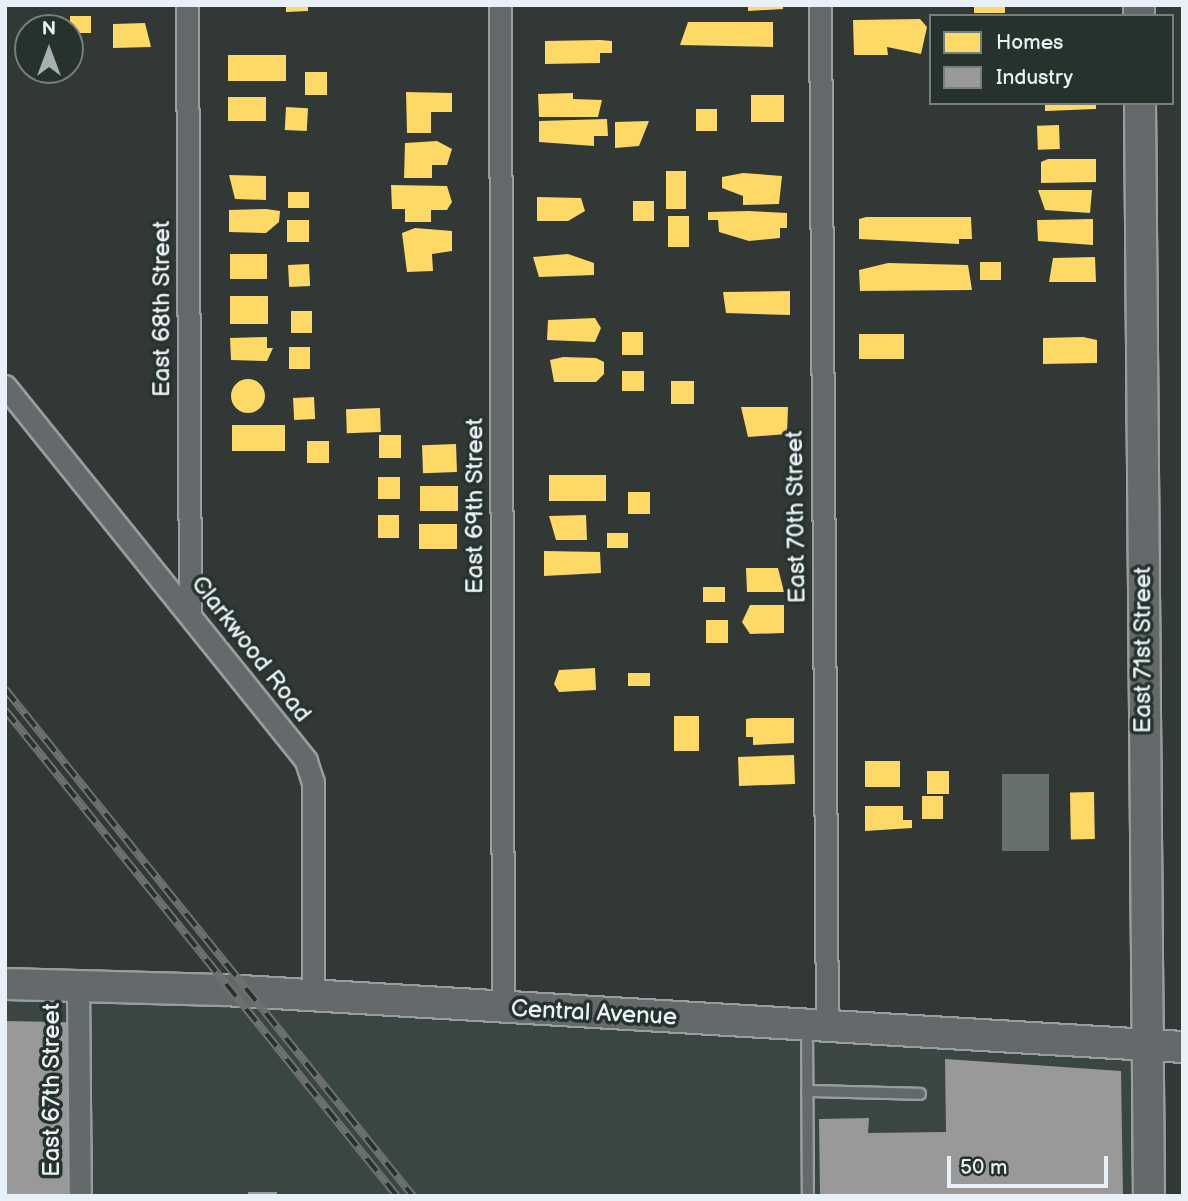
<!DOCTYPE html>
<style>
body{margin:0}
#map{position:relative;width:1188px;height:1201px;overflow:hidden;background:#313835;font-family:"Balsamiq Sans",sans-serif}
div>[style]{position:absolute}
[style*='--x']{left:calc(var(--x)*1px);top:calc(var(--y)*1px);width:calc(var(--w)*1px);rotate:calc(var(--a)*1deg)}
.built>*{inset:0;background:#3a4641}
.water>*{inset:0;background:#66716f;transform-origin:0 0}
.homes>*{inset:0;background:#ffd966;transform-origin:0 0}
.round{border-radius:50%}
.industry>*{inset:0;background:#999;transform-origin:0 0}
.roads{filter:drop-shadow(2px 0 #989d9e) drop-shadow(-2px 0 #989d9e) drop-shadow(0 2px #989d9e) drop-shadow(0 -2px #989d9e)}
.lane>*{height:10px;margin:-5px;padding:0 5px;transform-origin:5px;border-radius:5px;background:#646a6b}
.street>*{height:21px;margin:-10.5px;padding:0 10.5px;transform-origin:10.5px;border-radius:10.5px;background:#646a6b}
.secondary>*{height:30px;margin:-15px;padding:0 15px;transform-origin:15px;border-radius:15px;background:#646a6b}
.rail>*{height:8px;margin-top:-4px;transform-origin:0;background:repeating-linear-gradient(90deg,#26332d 0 16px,#6d7170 0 32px);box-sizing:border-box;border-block:2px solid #6d7170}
span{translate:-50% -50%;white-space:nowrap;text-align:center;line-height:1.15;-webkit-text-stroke:7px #26332d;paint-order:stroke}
.street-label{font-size:24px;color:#e8f1f8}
.frame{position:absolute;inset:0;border:7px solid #e8f1f8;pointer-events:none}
.legend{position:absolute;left:929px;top:14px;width:245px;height:91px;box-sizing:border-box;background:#26332d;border:2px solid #747f7e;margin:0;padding:9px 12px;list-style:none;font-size:21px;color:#e8f1f8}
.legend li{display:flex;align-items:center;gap:14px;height:35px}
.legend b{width:35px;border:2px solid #747f7e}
.north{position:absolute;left:14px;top:14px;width:70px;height:70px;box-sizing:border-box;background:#26332d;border:2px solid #747f7e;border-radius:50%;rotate:0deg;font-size:19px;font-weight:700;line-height:28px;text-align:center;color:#e8f1f8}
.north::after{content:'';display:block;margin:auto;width:24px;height:32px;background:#a8b0b4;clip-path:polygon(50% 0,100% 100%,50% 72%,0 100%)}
.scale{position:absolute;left:947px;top:1156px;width:161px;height:32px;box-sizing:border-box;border:4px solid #e8f1f8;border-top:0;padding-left:9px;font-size:21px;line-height:24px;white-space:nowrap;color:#e8f1f8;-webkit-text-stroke:5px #26332d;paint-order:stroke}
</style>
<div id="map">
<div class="built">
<div style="clip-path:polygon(5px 984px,1146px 1048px,1149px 1196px,5px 1196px)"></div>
</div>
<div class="water">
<div style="left:1002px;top:774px;width:47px;height:77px"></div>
</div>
<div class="homes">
<div style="clip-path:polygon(286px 5px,308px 5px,308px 11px,286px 12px)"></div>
<div style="clip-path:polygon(748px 5px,783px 5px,783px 9px,748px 11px)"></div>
<div style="left:974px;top:5px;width:31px;height:8px"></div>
<div style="left:70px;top:16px;width:21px;height:17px"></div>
<div style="clip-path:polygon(920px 19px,927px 27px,921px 54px,887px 47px,888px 55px,854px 55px,853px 20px)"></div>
<div style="clip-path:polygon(688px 22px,773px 22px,773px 47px,680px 45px)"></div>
<div style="clip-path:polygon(145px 23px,151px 47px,113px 48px,113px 24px)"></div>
<div style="clip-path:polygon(600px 40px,612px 41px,612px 53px,600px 53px,600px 63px,545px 64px,545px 41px)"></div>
<div style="left:228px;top:55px;width:58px;height:26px"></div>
<div style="left:305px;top:72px;width:22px;height:23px"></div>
<div style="clip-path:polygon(406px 92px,452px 93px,452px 112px,431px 112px,431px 133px,407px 133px)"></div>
<div style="clip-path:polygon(573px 93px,573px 99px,602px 100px,598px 117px,539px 117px,538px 94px)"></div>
<div style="left:751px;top:95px;width:33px;height:27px"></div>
<div style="left:228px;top:97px;width:38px;height:24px"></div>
<div style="clip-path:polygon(1045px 103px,1096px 103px,1096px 109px,1045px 111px)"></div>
<div style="left:286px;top:107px;width:22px;height:23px;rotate:3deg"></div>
<div style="left:696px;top:109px;width:21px;height:22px"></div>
<div style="clip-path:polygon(607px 119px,608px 136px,594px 136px,594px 146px,539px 142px,539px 121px)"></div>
<div style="clip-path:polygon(649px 121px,639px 146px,615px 148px,615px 122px)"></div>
<div style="left:1059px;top:125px;width:24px;height:22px;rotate:88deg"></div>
<div style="clip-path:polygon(437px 141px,452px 149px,447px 165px,432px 165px,432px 178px,404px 178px,405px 143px)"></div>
<div style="clip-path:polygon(1048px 159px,1096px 159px,1096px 182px,1041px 183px,1041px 162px)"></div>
<div style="left:666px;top:171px;width:20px;height:38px"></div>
<div style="clip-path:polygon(743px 173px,782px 176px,779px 204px,743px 205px,743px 196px,722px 188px,722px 177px)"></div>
<div style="clip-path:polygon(229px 175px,266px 176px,266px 200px,235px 199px)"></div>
<div style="clip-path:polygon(391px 185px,447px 186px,452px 202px,447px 210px,431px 210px,431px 222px,405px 222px,405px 209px,392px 209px)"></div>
<div style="clip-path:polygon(1038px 190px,1092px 190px,1090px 213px,1045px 210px)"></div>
<div style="left:288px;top:192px;width:21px;height:16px"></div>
<div style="clip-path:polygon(537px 197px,581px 198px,585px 211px,568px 221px,537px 221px)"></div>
<div style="left:633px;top:201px;width:21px;height:20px"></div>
<div style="clip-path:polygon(266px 209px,280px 211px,279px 222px,266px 233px,229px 232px,229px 210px)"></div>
<div style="clip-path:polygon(748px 211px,787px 213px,787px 228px,780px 228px,780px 238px,749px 241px,719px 232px,718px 220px,708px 220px,708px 212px)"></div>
<div style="left:668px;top:216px;width:21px;height:31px"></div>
<div style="clip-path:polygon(971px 217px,972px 239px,959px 239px,959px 244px,859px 239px,859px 219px,866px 217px)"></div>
<div style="clip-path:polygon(1093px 219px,1093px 245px,1038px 241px,1037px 220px)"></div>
<div style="left:287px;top:220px;width:22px;height:22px"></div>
<div style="clip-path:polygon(415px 228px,452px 231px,452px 251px,432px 254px,433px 271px,407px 272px,402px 233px)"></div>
<div style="left:267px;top:254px;width:25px;height:37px;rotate:90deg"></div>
<div style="clip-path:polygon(568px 254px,594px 263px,594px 275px,539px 277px,533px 257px)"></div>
<div style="clip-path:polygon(1095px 257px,1096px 282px,1049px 282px,1053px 258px)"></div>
<div style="left:980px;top:262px;width:21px;height:18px"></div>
<div style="clip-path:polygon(888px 263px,968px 265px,972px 290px,860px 291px,859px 270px)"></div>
<div style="left:309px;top:264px;width:22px;height:21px;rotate:87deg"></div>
<div style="clip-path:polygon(790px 291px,790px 315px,726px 313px,723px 292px)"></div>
<div style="left:268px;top:296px;width:28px;height:38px;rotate:90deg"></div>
<div style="left:291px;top:311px;width:21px;height:22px"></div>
<div style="clip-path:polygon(595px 318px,601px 328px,595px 342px,547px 340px,548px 320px)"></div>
<div style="left:622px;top:332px;width:21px;height:23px"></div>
<div style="left:859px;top:334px;width:45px;height:25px"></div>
<div style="clip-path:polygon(267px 337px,267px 348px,273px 348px,267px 361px,231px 360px,230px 338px)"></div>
<div style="clip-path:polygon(1083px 337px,1097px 340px,1097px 363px,1043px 364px,1043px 338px)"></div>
<div style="left:289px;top:347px;width:21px;height:22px"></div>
<div style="clip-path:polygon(563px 357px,596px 358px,604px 362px,604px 374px,596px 382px,554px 382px,550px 360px)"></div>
<div style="left:622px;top:371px;width:22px;height:20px"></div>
<div class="round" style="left:231px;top:379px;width:34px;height:34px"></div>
<div style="left:671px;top:381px;width:23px;height:23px"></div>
<div style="left:314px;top:397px;width:22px;height:21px;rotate:87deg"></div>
<div style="clip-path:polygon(741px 407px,788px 407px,787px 434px,748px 437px)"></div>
<div style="left:380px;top:408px;width:24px;height:34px;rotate:88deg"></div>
<div style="left:285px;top:425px;width:26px;height:53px;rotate:90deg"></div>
<div style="left:379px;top:435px;width:22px;height:23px"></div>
<div style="left:307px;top:441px;width:22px;height:22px"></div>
<div style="left:456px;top:444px;width:28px;height:34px;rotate:88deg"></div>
<div style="left:549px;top:475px;width:57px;height:26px"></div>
<div style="left:378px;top:477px;width:22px;height:22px"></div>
<div style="left:420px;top:486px;width:38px;height:25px"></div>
<div style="left:628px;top:492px;width:22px;height:22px"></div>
<div style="left:378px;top:515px;width:21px;height:23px"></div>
<div style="clip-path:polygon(586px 515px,587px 540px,556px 540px,549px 516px)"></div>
<div style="left:419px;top:524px;width:38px;height:25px"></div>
<div style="left:628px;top:533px;width:15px;height:21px;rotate:90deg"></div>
<div style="clip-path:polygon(544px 551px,600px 552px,601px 573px,544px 576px)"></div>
<div style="clip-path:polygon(746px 568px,778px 568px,784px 592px,747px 592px)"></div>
<div style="left:725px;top:587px;width:15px;height:22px;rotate:90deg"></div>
<div style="clip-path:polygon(750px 605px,784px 605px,784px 633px,750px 634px,742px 622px)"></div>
<div style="left:706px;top:620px;width:22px;height:23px"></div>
<div style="clip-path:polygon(595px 668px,596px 690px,559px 692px,554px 684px,559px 670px)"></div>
<div style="left:650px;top:673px;width:13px;height:22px;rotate:90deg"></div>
<div style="left:674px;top:716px;width:25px;height:35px"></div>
<div style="clip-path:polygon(752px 718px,794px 718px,794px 743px,753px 745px,753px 737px,746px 737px,746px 719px)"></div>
<div style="left:794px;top:755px;width:29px;height:56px;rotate:88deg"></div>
<div style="left:865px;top:761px;width:35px;height:26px"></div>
<div style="left:927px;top:771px;width:22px;height:23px"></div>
<div style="left:1094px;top:792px;width:47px;height:24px;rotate:89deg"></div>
<div style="left:922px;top:796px;width:21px;height:23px"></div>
<div style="clip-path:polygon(865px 806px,903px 806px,903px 820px,912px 820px,912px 828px,865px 831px)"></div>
</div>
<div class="industry">
<div style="left:5px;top:1021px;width:66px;height:175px;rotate:1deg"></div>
<div style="clip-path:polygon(945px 1059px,1121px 1071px,1123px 1196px,820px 1196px,819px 1119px,869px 1118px,868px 1133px,946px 1132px)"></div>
<div style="left:248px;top:1192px;width:29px;height:4px"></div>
</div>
<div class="roads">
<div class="lane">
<div style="--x:807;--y:1026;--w:170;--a:89.7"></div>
<div style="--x:807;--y:1091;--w:113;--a:1.5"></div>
</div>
<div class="street">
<div style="--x:187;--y:5;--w:608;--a:89.72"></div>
<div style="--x:500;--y:5;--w:1002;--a:89.83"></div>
<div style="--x:820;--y:5;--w:1022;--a:89.61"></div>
<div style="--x:5;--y:386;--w:481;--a:51.2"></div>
<div style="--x:306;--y:761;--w:22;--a:72"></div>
<div style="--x:313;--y:782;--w:214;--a:90"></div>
<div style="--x:78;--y:984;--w:212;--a:89.5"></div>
</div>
<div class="secondary">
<div style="--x:1139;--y:5;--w:11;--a:90"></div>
<div style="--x:1140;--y:103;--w:1093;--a:89.53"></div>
<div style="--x:5;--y:984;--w:219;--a:1.6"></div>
<div style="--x:224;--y:990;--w:961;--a:3.4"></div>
</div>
</div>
<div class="rail">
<div style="--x:5;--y:689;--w:651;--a:51.18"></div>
<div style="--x:5;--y:710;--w:624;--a:51.11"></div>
</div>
<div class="street-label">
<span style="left:162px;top:309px;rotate:-90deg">East 68th Street</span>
<span style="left:475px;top:506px;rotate:-90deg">East 69th Street</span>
<span style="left:796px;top:517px;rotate:-91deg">East 70th Street</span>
<span style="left:251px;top:649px;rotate:52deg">Clarkwood Road</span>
<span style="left:1143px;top:650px;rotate:-90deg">East 71st Street</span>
<span style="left:594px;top:1013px;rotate:3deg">Central Avenue</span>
<span style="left:52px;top:1090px;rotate:-90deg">East 67th Street</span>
</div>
<div class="frame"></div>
<ul class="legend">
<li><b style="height:19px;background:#ffd966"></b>Homes</li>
<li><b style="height:19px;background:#999"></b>Industry</li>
</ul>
<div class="north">N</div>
<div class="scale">50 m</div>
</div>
